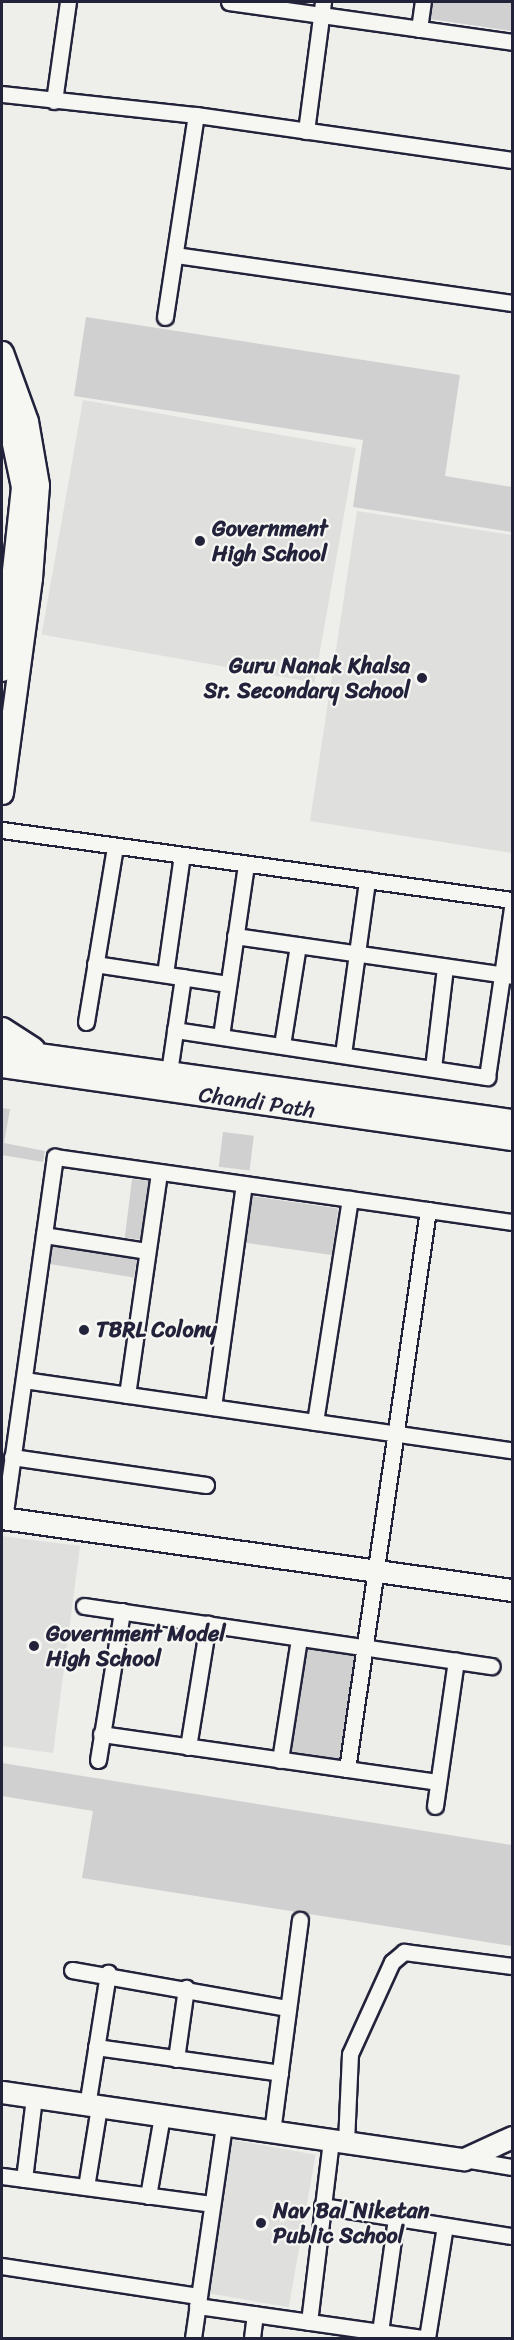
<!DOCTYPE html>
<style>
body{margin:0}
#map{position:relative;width:514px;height:2340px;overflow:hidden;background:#eeeeeb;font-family:Sriracha,sans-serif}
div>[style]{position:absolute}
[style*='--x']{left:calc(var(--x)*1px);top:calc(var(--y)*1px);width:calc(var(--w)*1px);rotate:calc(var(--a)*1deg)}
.built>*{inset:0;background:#dfdfde;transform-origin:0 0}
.green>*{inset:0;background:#d0d0d1;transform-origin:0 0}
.roads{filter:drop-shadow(2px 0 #22223b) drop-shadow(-2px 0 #22223b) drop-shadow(0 2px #22223b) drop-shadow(0 -2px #22223b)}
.street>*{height:15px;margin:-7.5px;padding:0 7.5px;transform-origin:7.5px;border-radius:7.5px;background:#f6f6f2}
.secondary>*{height:21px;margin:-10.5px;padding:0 10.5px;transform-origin:10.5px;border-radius:10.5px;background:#f6f6f2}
.dots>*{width:16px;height:16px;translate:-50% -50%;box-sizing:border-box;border:3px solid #f6f6f2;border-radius:50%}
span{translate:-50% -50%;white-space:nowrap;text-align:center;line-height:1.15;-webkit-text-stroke:4.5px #f6f6f2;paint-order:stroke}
.poi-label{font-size:22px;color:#22223b;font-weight:700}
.left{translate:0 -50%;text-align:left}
.right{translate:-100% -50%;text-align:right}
.street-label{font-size:22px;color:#22223b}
.frame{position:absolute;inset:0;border:3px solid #22223b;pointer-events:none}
</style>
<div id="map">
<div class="built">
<div style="left:83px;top:400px;width:277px;height:238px;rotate:10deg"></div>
<div style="clip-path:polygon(357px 511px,512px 535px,512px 853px,310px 821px)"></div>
<div style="clip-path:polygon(2px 1536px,80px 1546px,53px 1753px,2px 1746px)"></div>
<div style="left:227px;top:2139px;width:90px;height:155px;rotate:10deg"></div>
</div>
<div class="green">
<div style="clip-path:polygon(433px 2px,512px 2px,512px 31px,430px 19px)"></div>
<div style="clip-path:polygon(86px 317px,460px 375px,445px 476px,512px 487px,512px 532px,353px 507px,363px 440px,74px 396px)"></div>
<div style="clip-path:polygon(2px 1108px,10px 1109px,4px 1143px,45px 1151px,43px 1162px,2px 1155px)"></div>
<div style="left:223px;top:1132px;width:31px;height:35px;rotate:7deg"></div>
<div style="left:132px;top:1179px;width:17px;height:59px;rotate:7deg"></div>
<div style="left:250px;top:1196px;width:89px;height:47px;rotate:8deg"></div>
<div style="left:51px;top:1245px;width:87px;height:19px;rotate:9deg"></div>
<div style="left:305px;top:1643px;width:52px;height:111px;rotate:9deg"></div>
<div style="clip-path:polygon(2px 1763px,512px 1845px,512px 1946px,82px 1878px,93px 1811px,2px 1796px)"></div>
</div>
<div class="roads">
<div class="street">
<div style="--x:229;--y:2;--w:286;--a:8"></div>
<div style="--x:419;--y:29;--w:27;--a:-82"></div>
<div style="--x:2;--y:94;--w:195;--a:6.2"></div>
<div style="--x:196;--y:115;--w:319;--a:8.1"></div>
<div style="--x:54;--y:101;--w:100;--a:-82"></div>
<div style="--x:306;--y:131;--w:130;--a:-82.5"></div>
<div style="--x:175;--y:255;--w:340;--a:8.1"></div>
<div style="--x:165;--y:317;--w:204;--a:-81.3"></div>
<div style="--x:2;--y:830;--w:515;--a:7.82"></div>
<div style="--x:235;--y:936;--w:280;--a:8.2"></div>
<div style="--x:95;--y:964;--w:134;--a:8.6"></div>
<div style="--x:165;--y:974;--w:120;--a:-81.9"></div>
<div style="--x:86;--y:1022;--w:178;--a:-80.6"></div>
<div style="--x:175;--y:1030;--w:316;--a:8.6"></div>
<div style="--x:487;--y:1077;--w:172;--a:-81.6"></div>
<div style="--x:221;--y:1036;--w:174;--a:-81.7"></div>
<div style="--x:282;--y:1045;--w:101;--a:-80.9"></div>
<div style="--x:343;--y:1054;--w:176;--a:-82.1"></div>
<div style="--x:433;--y:1068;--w:102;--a:-83.2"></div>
<div style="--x:169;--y:1072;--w:96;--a:-81.6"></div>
<div style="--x:44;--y:1235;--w:104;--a:8.8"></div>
<div style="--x:24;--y:1380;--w:493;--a:8.2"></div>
<div style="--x:127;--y:1395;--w:225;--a:-81.8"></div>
<div style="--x:213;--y:1407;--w:225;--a:-82.1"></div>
<div style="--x:315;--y:1422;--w:226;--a:-81.1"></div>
<div style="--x:12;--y:1457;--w:196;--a:8.2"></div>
<div style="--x:4;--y:1519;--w:366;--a:-82"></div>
<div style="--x:55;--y:1157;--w:462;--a:8.1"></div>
<div style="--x:84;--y:1606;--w:412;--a:8.4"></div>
<div style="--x:101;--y:1734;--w:339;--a:8.1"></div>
<div style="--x:188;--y:1747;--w:125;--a:-80.8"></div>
<div style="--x:98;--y:1760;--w:151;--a:-80.8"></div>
<div style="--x:280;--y:1760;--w:123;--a:-81.1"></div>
<div style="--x:347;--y:1769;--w:565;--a:-81.76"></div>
<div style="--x:435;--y:1806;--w:147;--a:-81.8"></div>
<div style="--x:72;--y:1970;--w:219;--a:10"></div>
<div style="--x:96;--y:2047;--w:186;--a:8"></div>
<div style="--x:176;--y:2059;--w:72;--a:-82"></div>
<div style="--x:87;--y:2106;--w:135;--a:-81"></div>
<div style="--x:272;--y:2132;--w:214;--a:-82.5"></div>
<div style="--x:346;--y:2142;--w:88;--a:-87.4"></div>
<div style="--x:350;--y:2054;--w:101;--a:-65.5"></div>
<div style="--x:392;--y:1962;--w:16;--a:-40"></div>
<div style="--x:404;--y:1952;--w:109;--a:7.4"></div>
<div style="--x:464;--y:2159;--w:49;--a:9.5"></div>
<div style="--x:2;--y:2176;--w:211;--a:7.6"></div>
<div style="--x:24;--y:2179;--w:83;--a:-83"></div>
<div style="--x:86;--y:2187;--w:81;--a:-80.8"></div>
<div style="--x:148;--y:2196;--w:81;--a:-80.1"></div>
<div style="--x:322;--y:2206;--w:192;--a:9"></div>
<div style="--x:2;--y:2266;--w:199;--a:8.7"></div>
<div style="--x:197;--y:2306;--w:227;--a:8.1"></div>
<div style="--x:309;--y:2322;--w:182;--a:-83.1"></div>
<div style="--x:380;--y:2332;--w:115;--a:-82"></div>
<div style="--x:193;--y:2338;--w:215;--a:-81.7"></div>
<div style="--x:252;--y:2338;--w:24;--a:-83"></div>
<div style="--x:427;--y:2338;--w:113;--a:-80.9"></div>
</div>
<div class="secondary">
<div style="--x:2;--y:352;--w:73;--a:70.1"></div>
<div style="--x:27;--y:421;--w:65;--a:80.2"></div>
<div style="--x:38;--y:485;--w:93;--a:94.3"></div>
<div style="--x:31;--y:578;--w:217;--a:97.7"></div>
<div style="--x:2;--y:391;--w:98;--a:78.2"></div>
<div style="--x:22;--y:487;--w:184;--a:96.2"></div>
<div style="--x:2;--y:1028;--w:37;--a:33"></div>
<div style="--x:2;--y:1049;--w:515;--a:7.93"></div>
<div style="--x:2;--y:1066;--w:515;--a:8.15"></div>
<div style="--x:2;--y:1518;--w:515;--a:8.04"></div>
<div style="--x:2;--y:2092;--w:467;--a:8.3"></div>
<div style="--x:464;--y:2159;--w:53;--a:-24.6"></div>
</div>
</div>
<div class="dots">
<div style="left:200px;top:541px;background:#22223b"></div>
<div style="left:422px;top:678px;background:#22223b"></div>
<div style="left:84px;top:1330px;background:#22223b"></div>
<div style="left:34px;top:1646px;background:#22223b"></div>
<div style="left:261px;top:2223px;background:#22223b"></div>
</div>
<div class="poi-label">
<span class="left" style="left:212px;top:541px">Government<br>High School</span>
<span class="right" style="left:410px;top:678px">Guru Nanak Khalsa<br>Sr. Secondary School</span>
<span class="left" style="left:96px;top:1330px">TBRL Colony</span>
<span class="left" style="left:46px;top:1646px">Government Model<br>High School</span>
<span class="left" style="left:273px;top:2223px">Nav Bal Niketan<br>Public School</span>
</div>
<div class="street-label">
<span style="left:257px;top:1102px;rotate:8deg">Chandi Path</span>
</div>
<div class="frame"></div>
</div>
